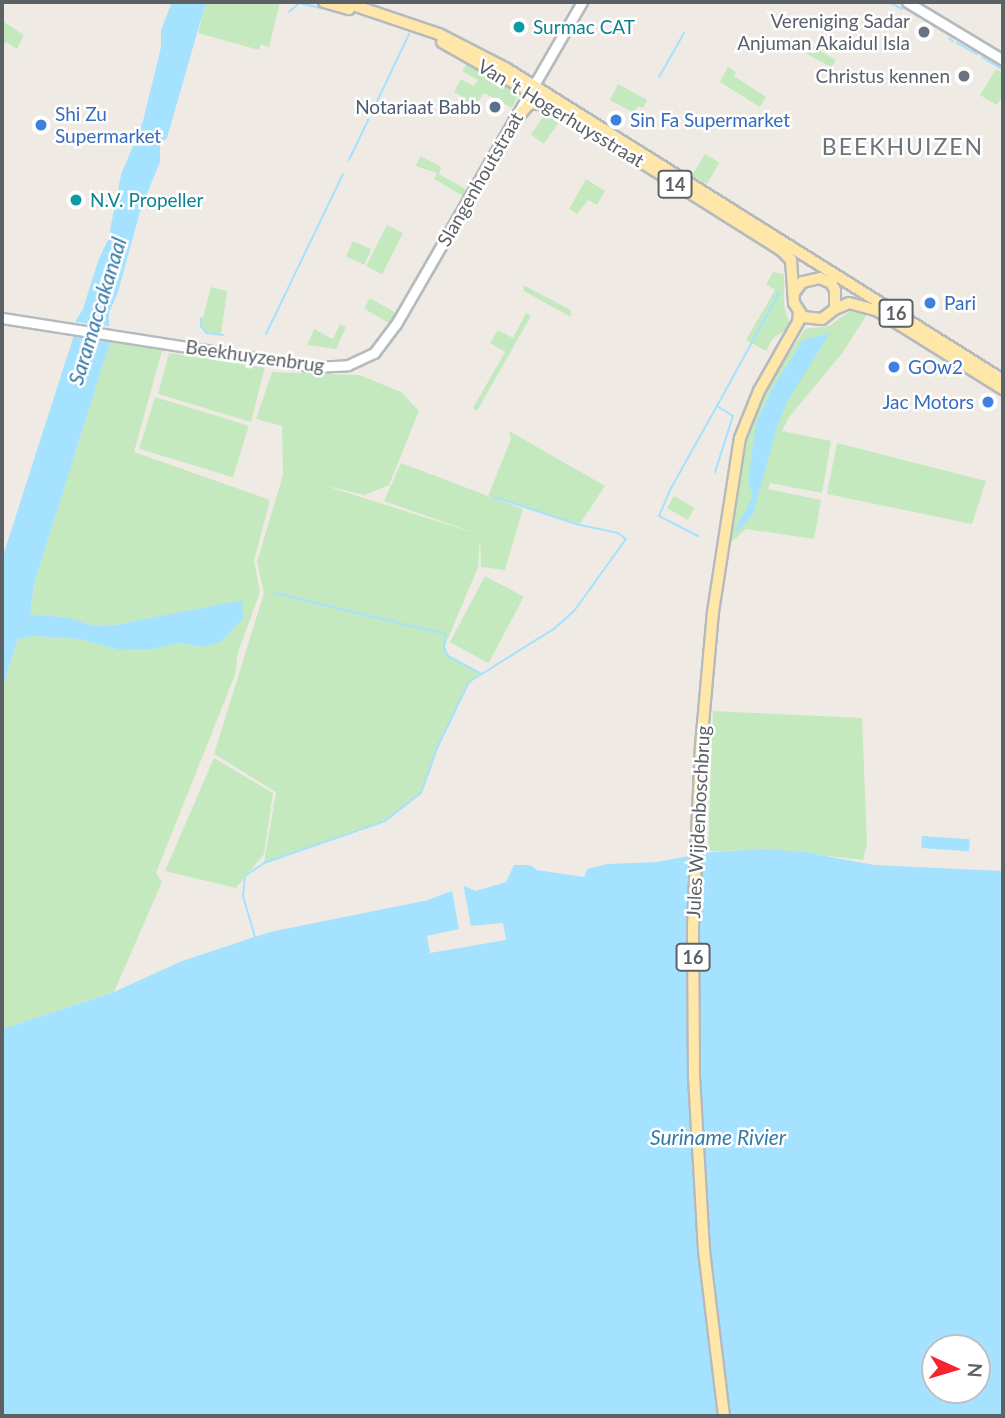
<!DOCTYPE html>
<style>
body{margin:0}
#map{position:relative;width:1005px;height:1418px;overflow:hidden;background:#efebe4;font-family:Lato,sans-serif}
div>[style]{position:absolute}
[style*='--x']{left:calc(var(--x)*1px);top:calc(var(--y)*1px);width:calc(var(--w)*1px);rotate:calc(var(--a)*1deg)}
.green>*{inset:0;background:#c4e9be;transform-origin:0 0}
.water>*{inset:0;background:#a4e2ff;transform-origin:0 0}
.pier>*{inset:0;background:#efebe4}
.stream>*{height:2px;margin:-1px;padding:0 1px;transform-origin:1px;border-radius:1px;background:#a4e2ff}
.roads{filter:drop-shadow(2px 0 #b5babf) drop-shadow(-2px 0 #b5babf) drop-shadow(0 2px #b5babf) drop-shadow(0 -2px #b5babf)}
.secondary>*{height:9px;margin:-4.5px;padding:0 4.5px;transform-origin:4.5px;border-radius:4.5px;background:#fff}
.primary>*{height:10px;margin:-5px;padding:0 5px;transform-origin:5px;border-radius:5px;background:#ffe7a9}
.dots>*{width:19px;height:19px;translate:-50% -50%;box-sizing:border-box;border:4px solid #fff;border-radius:50%}
span{translate:-50% -50%;white-space:nowrap;text-align:center;line-height:1.15;-webkit-text-stroke:5px #fff;paint-order:stroke}
.shield-label span{padding:2px 5px;background:#fff;border:2px solid;border-radius:5px;-webkit-text-stroke-width:0}
.shield-label{font-size:18px;color:#5c6166;font-weight:700}
.worship-label{font-size:19px;color:#5b616d}
.right{translate:-100% -50%;text-align:right}
.culture-label{font-size:19px;color:#0d838f}
.left{translate:0 -50%;text-align:left}
.service-label{font-size:19px;color:#4e5e75}
.street-label{font-size:19px;color:#5c6166}
.shop-label{font-size:19px;color:#366cbe}
.water-label{font-size:21px;color:#347aa7;font-style:italic}
.quarter-label{font-size:23px;color:#6d7378;letter-spacing:2px}
.frame{position:absolute;inset:0;border:4px solid #5c6166;pointer-events:none}
.north{position:absolute;left:921px;top:1334px;width:70px;height:70px;box-sizing:border-box;background:#fff;border:2px solid #bec0c2;border-radius:50%;rotate:94deg;font-size:19px;font-weight:700;line-height:28px;text-align:center;color:#5c6166}
.north::after{content:'';display:block;margin:auto;width:24px;height:32px;background:#f5242d;clip-path:polygon(50% 0,100% 100%,50% 72%,0 100%)}
</style>
<div id="map">
<div class="green">
<div style="clip-path:polygon(206px 2px,280px 2px,269px 47px,261px 44px,259px 50px,198px 33px)"></div>
<div style="clip-path:polygon(4px 22px,24px 35px,17px 49px,6px 42px,2px 49px)"></div>
<div style="left:803px;top:41px;width:38px;height:9px;rotate:30deg"></div>
<div style="clip-path:polygon(468px 62px,514px 89px,518px 95px,512px 108px,484px 93px,469px 114px,459px 108px,464px 98px,454px 92px,461px 79px,474px 86px,478px 80px,462px 71px)"></div>
<div style="clip-path:polygon(728px 67px,736px 72px,734px 76px,766px 97px,760px 107px,720px 82px)"></div>
<div style="clip-path:polygon(996px 69px,1003px 73px,1003px 95px,997px 105px,980px 95px)"></div>
<div style="clip-path:polygon(618px 84px,647px 100px,643px 108px,638px 106px,634px 113px,610px 100px)"></div>
<div style="left:545px;top:114px;width:16px;height:25px;rotate:35deg"></div>
<div style="left:705px;top:154px;width:17px;height:25px;rotate:31deg"></div>
<div style="clip-path:polygon(421px 156px,441px 167px,439px 174px,469px 191px,465px 197px,434px 179px,437px 173px,415px 166px)"></div>
<div style="clip-path:polygon(586px 179px,605px 191px,597px 205px,588px 200px,577px 214px,569px 209px)"></div>
<div style="left:387px;top:225px;width:18px;height:46px;rotate:27deg"></div>
<div style="left:353px;top:241px;width:20px;height:17px;rotate:24deg"></div>
<div style="clip-path:polygon(773px 272px,784px 274px,784px 305px,789px 322px,787px 329px,773px 338px,766px 351px,746px 340px,775px 290px,766px 284px)"></div>
<div style="clip-path:polygon(523px 285px,569px 309px,572px 314px,569px 316px,524px 291px)"></div>
<div style="clip-path:polygon(211px 287px,227px 291px,221px 334px,206px 332px,201px 324px)"></div>
<div style="left:370px;top:298px;width:32px;height:12px;rotate:30deg"></div>
<div style="clip-path:polygon(850px 311px,868px 313px,843px 352px,789px 417px,782px 431px,831px 441px,822px 493px,770px 483px,768px 489px,821px 500px,814px 539px,746px 529px,728px 545px,743px 438px,755px 407px,805px 329px,829px 326px)"></div>
<div style="clip-path:polygon(526px 313px,531px 316px,477px 411px,473px 408px,505px 352px,490px 343px,498px 330px,513px 338px)"></div>
<div style="clip-path:polygon(340px 324px,346px 327px,336px 349px,307px 345px,314px 329px,333px 339px)"></div>
<div style="clip-path:polygon(113px 333px,165px 340px,134px 452px,270px 500px,254px 561px,260px 592px,238px 652px,235px 675px,156px 873px,162px 882px,114px 992px,2px 1029px,2px 689px,18px 639px,34px 636px,80px 639px,118px 650px,152px 649px,180px 643px,203px 647px,203px 610px,115px 625px,95px 626px,66px 617px,30px 616px,34px 584px)"></div>
<div style="clip-path:polygon(169px 353px,265px 367px,251px 422px,158px 394px)"></div>
<div style="clip-path:polygon(272px 372px,359px 375px,401px 392px,419px 411px,389px 485px,364px 495px,323px 485px,480px 535px,384px 501px,401px 463px,488px 496px,511px 439px,509px 431px,605px 486px,579px 525px,492px 497px,523px 509px,505px 570px,481px 567px,480px 538px,478px 567px,444px 648px,448px 656px,482px 674px,469px 682px,438px 746px,421px 793px,385px 821px,264px 863px,276px 792px,214px 754px,264px 593px,257px 562px,283px 475px,282px 426px,256px 419px)"></div>
<div style="left:155px;top:397px;width:98px;height:54px;rotate:17deg"></div>
<div style="clip-path:polygon(837px 443px,986px 481px,972px 524px,827px 494px)"></div>
<div style="left:674px;top:496px;width:24px;height:14px;rotate:30deg"></div>
<div style="left:485px;top:576px;width:44px;height:75px;rotate:28deg"></div>
<div style="clip-path:polygon(713px 711px,862px 718px,867px 844px,863px 860px,775px 850px,708px 851px)"></div>
<div style="clip-path:polygon(214px 758px,273px 793px,264px 854px,236px 888px,165px 871px)"></div>
</div>
<div class="water">
<div style="clip-path:polygon(172px 2px,206px 2px,167px 138px,160px 144px,160px 162px,141px 208px,118px 292px,109px 313px,109px 326px,75px 322px,83px 309px,98px 261px,108px 240px,121px 175px,143px 121px,161px 47px,161px 30px)"></div>
<div style="clip-path:polygon(75px 332px,113px 333px,34px 584px,30px 615px,66px 617px,95px 626px,115px 625px,242px 600px,243px 619px,221px 642px,203px 647px,180px 643px,152px 649px,118px 650px,80px 639px,34px 636px,18px 639px,2px 689px,2px 559px)"></div>
<div style="clip-path:polygon(830px 333px,787px 402px,777px 427px,753px 514px,738px 531px,735px 530px,753px 496px,748px 482px,756px 423px,772px 389px,803px 340px)"></div>
<div style="left:922px;top:836px;width:48px;height:12px;rotate:4deg"></div>
<div style="clip-path:polygon(evenodd,766px 849px,804px 852px,874px 865px,1003px 871px,1003px 1416px,2px 1416px,2px 1029px,114px 992px,182px 961px,270px 932px,428px 900px,464px 886px,476px 891px,506px 882px,514px 865px,530px 865px,537px 870px,584px 877px,587px 869px,607px 864px,657px 862px,710px 852px,766px 849px,935px 1348px,977px 1348px,977px 1390px,935px 1390px,935px 1348px)"></div>
</div>
<div class="pier">
<div style="clip-path:polygon(463px 883px,471px 926px,503px 923px,506px 940px,430px 953px,427px 936px,459px 929px,451px 885px)"></div>
</div>
<div class="stream">
<div style="--x:889;--y:2;--w:15;--a:28"></div>
<div style="--x:289;--y:12;--w:13;--a:-42"></div>
<div style="--x:299;--y:3;--w:26;--a:13"></div>
<div style="--x:949;--y:38;--w:5;--a:37"></div>
<div style="--x:957;--y:43;--w:23;--a:29"></div>
<div style="--x:982;--y:57;--w:25;--a:32"></div>
<div style="--x:659;--y:77;--w:51;--a:-60.4"></div>
<div style="--x:349;--y:160;--w:140;--a:-64.5"></div>
<div style="--x:201;--y:318;--w:8;--a:90"></div>
<div style="--x:201;--y:326;--w:9;--a:54"></div>
<div style="--x:206;--y:333;--w:17;--a:7"></div>
<div style="--x:266;--y:334;--w:178;--a:-64.3"></div>
<div style="--x:717;--y:406;--w:129;--a:-61.2"></div>
<div style="--x:494;--y:497;--w:89;--a:18.2"></div>
<div style="--x:698;--y:536;--w:44;--a:-152.9"></div>
<div style="--x:659;--y:516;--w:28;--a:-67"></div>
<div style="--x:670;--y:490;--w:96;--a:-60.8"></div>
<div style="--x:717;--y:406;--w:19;--a:32"></div>
<div style="--x:733;--y:416;--w:59;--a:107.8"></div>
<div style="--x:275;--y:593;--w:175;--a:13.6"></div>
<div style="--x:445;--y:634;--w:14;--a:94"></div>
<div style="--x:444;--y:648;--w:9;--a:63"></div>
<div style="--x:448;--y:656;--w:36;--a:28"></div>
<div style="--x:255;--y:937;--w:43;--a:-106.3"></div>
<div style="--x:243;--y:896;--w:20;--a:-84"></div>
<div style="--x:245;--y:876;--w:23;--a:-34"></div>
<div style="--x:264;--y:863;--w:128;--a:-19.1"></div>
<div style="--x:385;--y:821;--w:46;--a:-37.9"></div>
<div style="--x:421;--y:793;--w:50;--a:-70.1"></div>
<div style="--x:438;--y:746;--w:71;--a:-64.2"></div>
<div style="--x:469;--y:682;--w:102;--a:-32.1"></div>
<div style="--x:555;--y:628;--w:25;--a:-42"></div>
<div style="--x:574;--y:611;--w:89;--a:-54.2"></div>
<div style="--x:626;--y:539;--w:10;--a:-143"></div>
<div style="--x:618;--y:533;--w:40;--a:-168"></div>
</div>
<div class="roads">
<div class="secondary">
<div style="--x:907;--y:2;--w:112;--a:31.1"></div>
<div style="--x:2;--y:318;--w:316;--a:8.9"></div>
<div style="--x:314;--y:367;--w:34;--a:-3"></div>
<div style="--x:348;--y:365;--w:29;--a:-25"></div>
<div style="--x:374;--y:353;--w:36;--a:-53"></div>
<div style="--x:396;--y:324;--w:372;--a:-60"></div>
</div>
<div class="primary">
<div style="--x:324;--y:2;--w:26;--a:16"></div>
<div style="--x:344;--y:2;--w:100;--a:18.6"></div>
<div style="--x:439;--y:34;--w:76;--a:27.2"></div>
<div style="--x:507;--y:69;--w:585;--a:32.09"></div>
<div style="--x:442;--y:42;--w:101;--a:29.6"></div>
<div style="--x:530;--y:92;--w:297;--a:32.2"></div>
<div style="--x:781;--y:250;--w:14;--a:45"></div>
<div style="--x:791;--y:260;--w:43;--a:86"></div>
<div style="--x:794;--y:303;--w:17;--a:57"></div>
<div style="--x:803;--y:317;--w:19;--a:6"></div>
<div style="--x:822;--y:319;--w:16;--a:-38"></div>
<div style="--x:835;--y:309;--w:19;--a:-90"></div>
<div style="--x:835;--y:290;--w:8;--a:-120"></div>
<div style="--x:831;--y:283;--w:12;--a:-156"></div>
<div style="--x:820;--y:278;--w:18;--a:167"></div>
<div style="--x:802;--y:282;--w:14;--a:126"></div>
<div style="--x:514;--y:121;--w:24;--a:-48"></div>
<div style="--x:530;--y:103;--w:16;--a:7"></div>
<div style="--x:835;--y:309;--w:15;--a:-23"></div>
<div style="--x:849;--y:303;--w:28;--a:15"></div>
<div style="--x:876;--y:310;--w:150;--a:31.9"></div>
<div style="--x:724;--y:1416;--w:167;--a:-96.9"></div>
<div style="--x:704;--y:1250;--w:176;--a:-93.3"></div>
<div style="--x:694;--y:1074;--w:147;--a:-90.4"></div>
<div style="--x:693;--y:927;--w:181;--a:-87.5"></div>
<div style="--x:701;--y:746;--w:135;--a:-84.9"></div>
<div style="--x:713;--y:612;--w:176;--a:-81.2"></div>
<div style="--x:740;--y:438;--w:51;--a:-68"></div>
<div style="--x:759;--y:391;--w:79;--a:-60.5"></div>
<div style="--x:798;--y:322;--w:9;--a:-84"></div>
</div>
</div>
<div class="dots">
<div style="left:519px;top:27px;background:#0f9aa8"></div>
<div style="left:924px;top:32px;background:#6b7280"></div>
<div style="left:964px;top:76px;background:#6b7280"></div>
<div style="left:495px;top:107px;background:#5c6f8a"></div>
<div style="left:616px;top:120px;background:#3f7fe0"></div>
<div style="left:41px;top:125px;background:#3f7fe0"></div>
<div style="left:76px;top:200px;background:#0f9aa8"></div>
<div style="left:930px;top:303px;background:#3f7fe0"></div>
<div style="left:894px;top:367px;background:#3f7fe0"></div>
<div style="left:988px;top:402px;background:#3f7fe0"></div>
</div>
<div class="shield-label">
<span style="left:675px;top:184px">14</span>
<span style="left:896px;top:313px">16</span>
<span style="left:693px;top:957px">16</span>
</div>
<div class="worship-label">
<span class="right" style="left:910px;top:32px">Vereniging Sadar<br>Anjuman Akaidul Isla</span>
<span class="right" style="left:950px;top:76px">Christus kennen</span>
</div>
<div class="culture-label">
<span class="left" style="left:533px;top:27px">Surmac CAT</span>
<span class="left" style="left:90px;top:200px">N.V. Propeller</span>
</div>
<div class="service-label">
<span class="right" style="left:481px;top:107px">Notariaat Babb</span>
</div>
<div class="street-label">
<span style="left:561px;top:113px;rotate:31deg">Van 't Hogerhuysstraat</span>
<span style="left:480px;top:179px;rotate:-60deg">Slangenhoutstraat</span>
<span style="left:255px;top:356px;rotate:8deg">Beekhuyzenbrug</span>
<span style="left:698px;top:822px;rotate:-87deg">Jules Wijdenboschbrug</span>
</div>
<div class="shop-label">
<span class="left" style="left:55px;top:125px">Shi Zu<br>Supermarket</span>
<span class="left" style="left:630px;top:120px">Sin Fa Supermarket</span>
<span class="left" style="left:944px;top:303px">Pari</span>
<span class="left" style="left:908px;top:367px">GOw2</span>
<span class="right" style="left:974px;top:402px">Jac Motors</span>
</div>
<div class="water-label">
<span style="left:97px;top:311px;rotate:-73deg">Saramaccakanaal</span>
<span style="left:718px;top:1137px">Suriname Rivier</span>
</div>
<div class="quarter-label">
<span style="left:903px;top:146px">BEEKHUIZEN</span>
</div>
<div class="frame"></div>
<div class="north">N</div>
</div>
